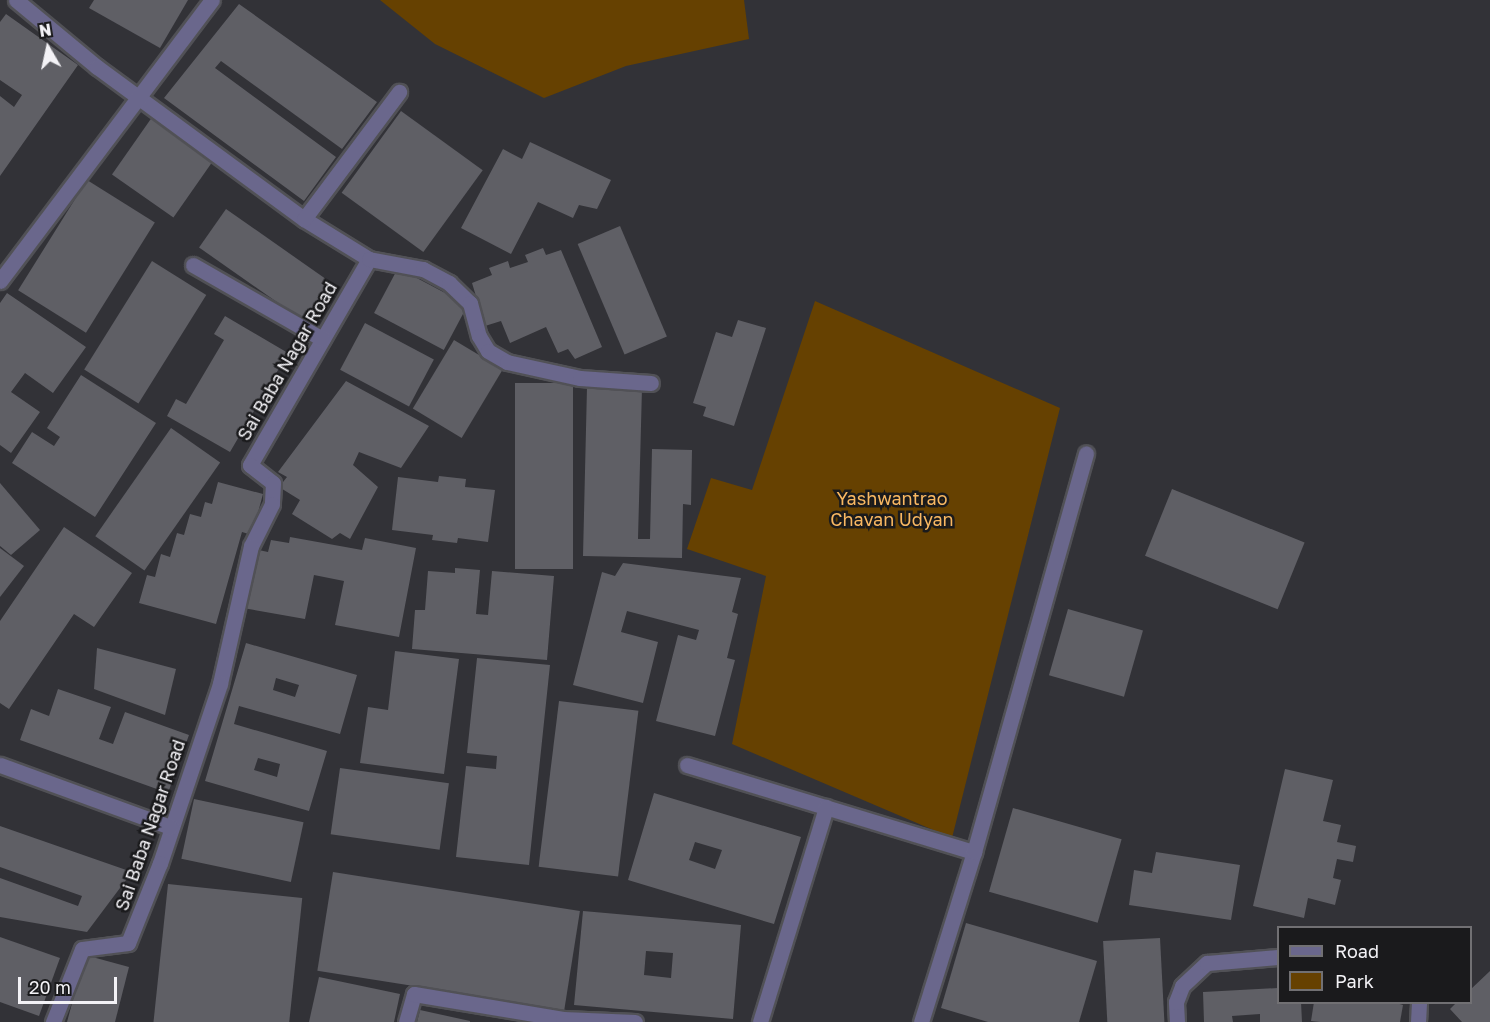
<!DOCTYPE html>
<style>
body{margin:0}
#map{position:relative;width:1490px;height:1022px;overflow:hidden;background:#323237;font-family:"Golos Text",sans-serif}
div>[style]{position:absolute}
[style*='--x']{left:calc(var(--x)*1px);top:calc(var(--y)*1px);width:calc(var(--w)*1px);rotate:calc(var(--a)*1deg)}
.green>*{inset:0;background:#664101}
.building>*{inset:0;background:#5f5f65;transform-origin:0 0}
.roads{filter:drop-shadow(2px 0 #515156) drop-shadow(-2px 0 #515156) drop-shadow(0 2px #515156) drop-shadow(0 -2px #515156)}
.minor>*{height:15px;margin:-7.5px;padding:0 7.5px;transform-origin:7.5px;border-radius:7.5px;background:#6a678c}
span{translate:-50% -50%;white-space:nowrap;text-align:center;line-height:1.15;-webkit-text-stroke:5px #1a1a1c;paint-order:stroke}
.street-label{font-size:18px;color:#f3f2f6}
.park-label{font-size:18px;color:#f9b862}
.legend{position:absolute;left:1277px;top:926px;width:195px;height:78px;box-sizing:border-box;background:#1a1a1c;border:2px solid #717073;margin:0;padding:8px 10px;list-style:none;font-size:18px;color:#f3f2f6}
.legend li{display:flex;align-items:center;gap:12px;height:30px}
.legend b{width:30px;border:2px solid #717073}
.north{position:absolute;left:18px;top:18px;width:60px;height:60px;-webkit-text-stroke:4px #1a1a1c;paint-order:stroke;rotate:351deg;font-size:16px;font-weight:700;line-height:24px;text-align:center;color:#f3f2f6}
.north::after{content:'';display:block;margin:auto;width:21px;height:27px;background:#f3f2f6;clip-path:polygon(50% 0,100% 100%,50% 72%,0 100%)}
.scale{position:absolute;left:18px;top:977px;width:99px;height:27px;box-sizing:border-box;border:3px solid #f3f2f6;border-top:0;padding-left:8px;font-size:18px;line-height:21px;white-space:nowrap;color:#f3f2f6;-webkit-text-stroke:4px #1a1a1c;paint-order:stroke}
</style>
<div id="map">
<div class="green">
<div style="clip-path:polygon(380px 0,744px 0,749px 39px,626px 66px,544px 98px,435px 44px)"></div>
<div style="clip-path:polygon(815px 301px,1060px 408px,952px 838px,732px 744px,766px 576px,687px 549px,711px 478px,752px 490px)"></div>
</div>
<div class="building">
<div style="clip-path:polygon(94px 0,188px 0,160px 48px,89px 8px)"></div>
<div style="clip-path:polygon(239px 4px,377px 102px,342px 149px,221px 61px,215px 68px,336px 157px,304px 201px,164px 98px)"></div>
<div style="clip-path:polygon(6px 14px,78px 65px,0 176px,0 96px,14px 107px,22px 95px,0 80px,0 22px)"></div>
<div style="left:401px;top:111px;width:101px;height:101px;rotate:36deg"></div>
<div style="left:155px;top:113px;width:75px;height:75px;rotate:35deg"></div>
<div style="clip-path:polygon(530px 142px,611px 180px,597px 209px,579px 205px,573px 218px,538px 202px,511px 254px,461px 228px,503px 149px,522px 159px)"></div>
<div style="left:87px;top:180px;width:80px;height:130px;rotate:32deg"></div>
<div style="left:226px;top:209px;width:128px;height:47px;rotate:35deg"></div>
<div style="left:620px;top:226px;width:120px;height:46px;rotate:67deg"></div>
<div style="clip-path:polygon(543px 248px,546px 255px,561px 250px,602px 347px,575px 359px,568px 349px,558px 353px,546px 327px,510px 343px,501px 321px,485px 326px,472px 283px,492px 275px,489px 268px,508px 261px,510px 268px,528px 262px,525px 255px)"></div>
<div style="left:152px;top:261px;width:64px;height:128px;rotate:32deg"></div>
<div style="left:398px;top:268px;width:79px;height:51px;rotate:28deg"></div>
<div style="clip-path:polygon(7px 293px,86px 347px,53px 393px,25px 373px,11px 392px,40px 412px,11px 453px,0 445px,0 303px)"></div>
<div style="clip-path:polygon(225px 316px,288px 353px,230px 452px,167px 416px,176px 399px,186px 404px,224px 340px,214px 334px)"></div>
<div style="clip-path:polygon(738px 320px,766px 328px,734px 426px,703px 416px,706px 407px,693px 403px,716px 332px,732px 337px)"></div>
<div style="left:365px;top:323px;width:78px;height:53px;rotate:28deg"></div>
<div style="left:454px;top:340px;width:57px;height:80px;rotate:31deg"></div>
<div style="clip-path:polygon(81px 375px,156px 423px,95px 517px,12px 463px,32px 432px,54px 446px,60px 437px,47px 428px)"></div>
<div style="clip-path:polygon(346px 381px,429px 426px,401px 468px,359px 452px,353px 465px,378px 487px,350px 539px,340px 533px,332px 539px,292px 514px,300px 500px,279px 487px,287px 477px,278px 472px)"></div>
<div style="left:515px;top:383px;width:58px;height:186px"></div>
<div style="clip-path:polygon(587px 387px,642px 388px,638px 539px,650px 539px,652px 449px,692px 450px,691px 505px,683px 504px,682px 558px,583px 556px)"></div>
<div style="left:171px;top:428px;width:60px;height:132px;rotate:35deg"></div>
<div style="clip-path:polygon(439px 476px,466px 479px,465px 487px,495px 490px,488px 542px,458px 538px,457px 543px,432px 540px,433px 535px,392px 530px,398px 477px,438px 482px)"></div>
<div style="clip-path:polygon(218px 482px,263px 494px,252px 535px,242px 532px,216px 624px,139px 603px,147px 575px,155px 577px,161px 554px,170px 557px,177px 533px,184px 535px,190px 514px,201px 517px,205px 502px,212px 504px)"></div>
<div style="clip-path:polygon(0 483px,40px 530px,11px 555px,0 546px)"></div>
<div style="left:1172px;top:489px;width:143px;height:72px;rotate:22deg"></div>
<div style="clip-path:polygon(64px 527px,132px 573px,94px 627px,74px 614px,9px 709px,0 703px,0 621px)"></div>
<div style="clip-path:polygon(290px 537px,362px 550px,365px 538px,416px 548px,399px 637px,335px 625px,344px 581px,314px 575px,305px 619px,243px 608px,254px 549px,268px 552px,271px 540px,289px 543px)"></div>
<div style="clip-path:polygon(0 548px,24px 566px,0 597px)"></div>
<div style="clip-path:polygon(623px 563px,741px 578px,732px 612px,738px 614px,727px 658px,735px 660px,715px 736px,656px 721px,678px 635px,696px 640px,699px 630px,627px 611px,621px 632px,658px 642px,643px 703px,573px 685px,602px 572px,615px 576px)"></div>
<div style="clip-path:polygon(455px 568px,480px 570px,476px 614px,488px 615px,492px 571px,554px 576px,547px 660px,412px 649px,415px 610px,425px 610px,428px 571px,455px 573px)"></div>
<div style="left:1068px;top:609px;width:78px;height:69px;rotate:16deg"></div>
<div style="clip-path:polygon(evenodd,246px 643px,357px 675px,340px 734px,239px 706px,234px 724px,327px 751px,309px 811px,205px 781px,246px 643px,276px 678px,299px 685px,295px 697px,273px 690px,276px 678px,246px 643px,258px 758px,280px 764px,277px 777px,254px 770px,258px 758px)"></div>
<div style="clip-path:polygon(97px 648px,176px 669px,165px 715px,94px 689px)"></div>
<div style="clip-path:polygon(395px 651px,459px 659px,444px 774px,360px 763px,368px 707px,388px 710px)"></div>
<div style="clip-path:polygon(477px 658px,550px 665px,529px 865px,456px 857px,466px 766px,496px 769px,497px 756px,467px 753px)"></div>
<div style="clip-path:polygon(58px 689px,111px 707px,99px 739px,113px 744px,125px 712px,189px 735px,168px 793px,20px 740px,31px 709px,49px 716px)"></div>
<div style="left:559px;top:701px;width:80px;height:167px;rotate:7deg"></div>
<div style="left:340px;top:768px;width:110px;height:67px;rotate:8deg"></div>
<div style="clip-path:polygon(1285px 769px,1333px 780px,1323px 821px,1341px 825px,1337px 842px,1356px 846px,1353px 862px,1337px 859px,1333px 878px,1341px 880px,1335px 905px,1308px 898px,1304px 918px,1253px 906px)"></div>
<div style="clip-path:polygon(evenodd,654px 793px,801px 837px,774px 924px,628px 880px,654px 793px,695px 842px,722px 850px,715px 869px,689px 860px,695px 842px)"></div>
<div style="left:194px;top:799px;width:112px;height:61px;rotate:12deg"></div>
<div style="left:1013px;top:808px;width:113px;height:87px;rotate:16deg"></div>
<div style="clip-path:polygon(0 826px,132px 872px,87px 932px,0 917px,0 878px,78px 906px,82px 896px,0 867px)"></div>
<div style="clip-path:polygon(1156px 852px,1240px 865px,1231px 920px,1129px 905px,1134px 870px,1152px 873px)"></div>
<div style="left:333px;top:872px;width:250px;height:100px;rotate:9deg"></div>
<div style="left:168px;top:884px;width:135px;height:139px;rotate:6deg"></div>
<div style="clip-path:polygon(evenodd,583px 911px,741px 925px,733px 1019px,574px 1005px,583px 911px,646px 951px,673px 953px,671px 978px,644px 975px,646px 951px)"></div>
<div style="clip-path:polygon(966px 923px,1097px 961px,1079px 1022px,988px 1022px,941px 1008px)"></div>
<div style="clip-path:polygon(0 937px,60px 958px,39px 1016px,0 1002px)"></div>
<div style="left:1160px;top:938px;width:84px;height:57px;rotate:87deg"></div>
<div style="clip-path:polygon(85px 955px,129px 967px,115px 1022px,67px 1022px)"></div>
<div style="clip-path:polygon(1490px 971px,1490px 1022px,1462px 1022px,1450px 1009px,1457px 1002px,1470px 1002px,1470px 990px)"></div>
<div style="clip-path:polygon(319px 977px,400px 994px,394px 1022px,309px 1022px)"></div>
<div style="clip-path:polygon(1278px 988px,1278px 1002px,1301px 1002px,1302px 1022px,1260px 1022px,1260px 1014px,1232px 1016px,1233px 1022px,1204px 1022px,1203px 992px)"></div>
<div style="clip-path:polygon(1314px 1002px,1393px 1002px,1403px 1005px,1400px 1022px,1320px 1022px,1311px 1021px)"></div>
<div style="clip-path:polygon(420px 1010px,470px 1021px,470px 1022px,417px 1022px)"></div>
</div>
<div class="roads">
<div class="minor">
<div style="--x:16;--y:0;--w:105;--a:39.6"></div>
<div style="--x:97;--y:67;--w:257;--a:36.3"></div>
<div style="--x:304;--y:219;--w:76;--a:31.6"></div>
<div style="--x:369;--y:259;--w:238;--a:120"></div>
<div style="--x:250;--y:465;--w:29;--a:38"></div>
<div style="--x:273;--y:483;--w:21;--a:93"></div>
<div style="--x:272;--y:504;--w:47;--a:116.6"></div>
<div style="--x:251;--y:546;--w:141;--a:102.7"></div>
<div style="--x:220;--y:684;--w:189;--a:108.5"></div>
<div style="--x:160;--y:863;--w:86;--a:111.8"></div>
<div style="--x:128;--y:943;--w:46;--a:172.6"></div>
<div style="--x:82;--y:949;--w:79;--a:111.7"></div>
<div style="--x:304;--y:219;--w:159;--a:-53.2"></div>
<div style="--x:369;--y:259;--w:55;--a:10.5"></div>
<div style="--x:423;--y:269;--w:30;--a:28"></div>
<div style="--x:449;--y:283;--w:29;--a:44"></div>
<div style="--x:470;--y:303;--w:34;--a:75"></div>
<div style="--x:479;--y:336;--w:17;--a:59"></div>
<div style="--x:488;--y:351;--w:22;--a:30"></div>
<div style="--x:507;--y:362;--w:75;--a:12.4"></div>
<div style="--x:580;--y:378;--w:71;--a:4"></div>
<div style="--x:193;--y:265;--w:149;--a:29.8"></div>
<div style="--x:0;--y:281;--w:352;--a:-53"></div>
<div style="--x:0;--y:765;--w:181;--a:20"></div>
<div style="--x:687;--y:765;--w:300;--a:16.9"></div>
<div style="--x:974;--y:852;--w:178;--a:107.3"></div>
<div style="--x:974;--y:852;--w:414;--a:-74.3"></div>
<div style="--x:406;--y:1022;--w:29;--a:-74"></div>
<div style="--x:414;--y:994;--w:151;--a:9.5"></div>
<div style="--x:563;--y:1019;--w:72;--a:2.4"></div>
<div style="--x:760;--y:1022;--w:225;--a:-72.9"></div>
<div style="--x:1177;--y:1022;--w:20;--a:-93"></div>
<div style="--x:1176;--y:1002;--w:17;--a:-69"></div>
<div style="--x:1182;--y:986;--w:34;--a:-43"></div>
<div style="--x:1207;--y:963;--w:71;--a:-4.8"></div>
<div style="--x:1418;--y:1022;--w:20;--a:-87"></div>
</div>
</div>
<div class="street-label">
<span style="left:287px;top:361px;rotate:-60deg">Sai Baba Nagar Road</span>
<span style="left:150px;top:825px;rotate:-71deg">Sai Baba Nagar Road</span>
</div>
<div class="park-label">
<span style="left:892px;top:509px">Yashwantrao<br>Chavan Udyan</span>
</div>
<ul class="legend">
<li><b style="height:8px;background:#6a678c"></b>Road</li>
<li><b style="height:16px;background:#664101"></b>Park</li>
</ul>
<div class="north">N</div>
<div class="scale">20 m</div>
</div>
